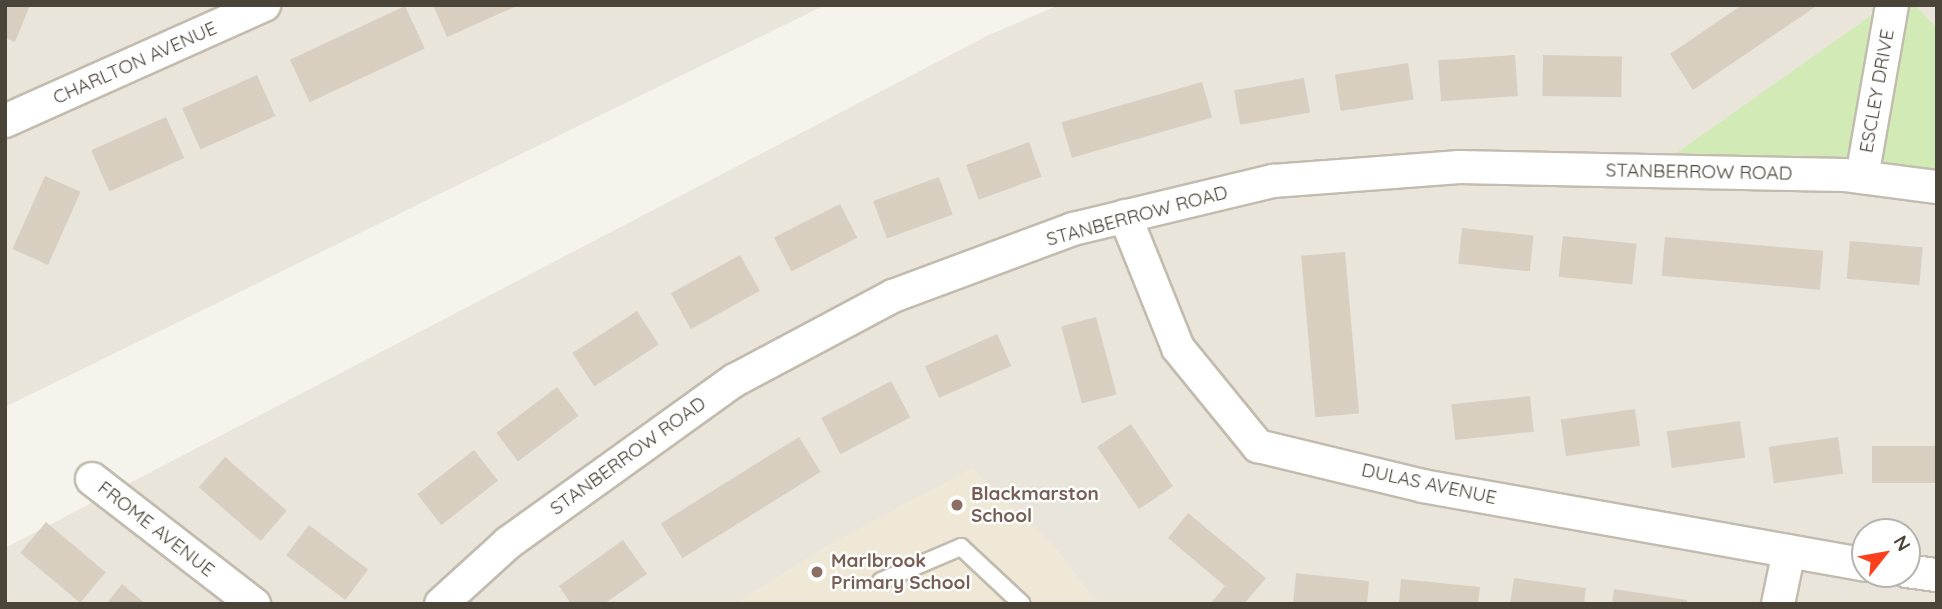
<!DOCTYPE html>
<style>
body{margin:0}
#map{position:relative;width:1942px;height:609px;overflow:hidden;background:#f6f3ec;font-family:Quicksand,sans-serif}
div>[style]{position:absolute}
[style*='--x']{left:calc(var(--x)*1px);top:calc(var(--y)*1px);width:calc(var(--w)*1px);rotate:calc(var(--a)*1deg)}
.residential>*{inset:0;background:#eae5da}
.education>*{inset:0;background:#efe8d6}
.green>*{inset:0;background:#d2eab5}
.building>*{inset:0;background:#d8cfc1;transform-origin:0 0}
.roads{filter:drop-shadow(2px 0 #c2bbae) drop-shadow(-2px 0 #c2bbae) drop-shadow(0 2px #c2bbae) drop-shadow(0 -2px #c2bbae)}
.lane>*{height:16px;margin:-8px;padding:0 8px;transform-origin:8px;border-radius:8px;background:#fff}
.street>*{height:32px;margin:-16px;padding:0 16px;transform-origin:16px;border-radius:16px;background:#fff}
.dots>*{width:19px;height:19px;translate:-50% -50%;box-sizing:border-box;border:4px solid #fff;border-radius:50%}
span{translate:-50% -50%;white-space:nowrap;text-align:center;line-height:1.15;-webkit-text-stroke:5px #fff;paint-order:stroke}
.street-label{font-size:19px;color:#4b4439}
.education-label{font-size:19px;color:#785e54;font-weight:700}
.left{translate:0 -50%;text-align:left}
.frame{position:absolute;inset:0;border:7px solid #4b4439;pointer-events:none}
.north{position:absolute;left:1851px;top:518px;width:70px;height:70px;box-sizing:border-box;background:#fff;border:2px solid #b7b4b0;border-radius:50%;rotate:59deg;font-size:19px;font-weight:700;line-height:28px;text-align:center;color:#4b4439}
.north::after{content:'';display:block;margin:auto;width:24px;height:32px;background:#fc3f1d;clip-path:polygon(50% 0,100% 100%,50% 72%,0 100%)}
</style>
<div id="map">
<div class="residential">
<div style="clip-path:polygon(5px 5px,825px 5px,5px 407px)"></div>
<div style="clip-path:polygon(evenodd,1059px 5px,1937px 5px,1937px 604px,1097px 604px,1051px 543px,836px 541px,736px 604px,5px 604px,5px 548px,989px 35px,1059px 5px,1865px 532px,1907px 532px,1907px 574px,1865px 574px,1865px 532px)"></div>
</div>
<div class="education">
<div style="clip-path:polygon(972px 468px,1051px 543px,1097px 604px,736px 604px,836px 541px)"></div>
</div>
<div class="green">
<div style="clip-path:polygon(1886px 5px,1915px 5px,1937px 28px,1937px 187px,1651px 171px)"></div>
</div>
<div class="building">
<div style="clip-path:polygon(5px 5px,30px 5px,15px 42px,5px 38px)"></div>
<div style="clip-path:polygon(433px 5px,519px 5px,447px 37px)"></div>
<div style="clip-path:polygon(1742px 5px,1818px 5px,1693px 90px,1670px 54px)"></div>
<div style="left:405px;top:6px;width:47px;height:127px;rotate:65deg"></div>
<div style="left:1515px;top:55px;width:41px;height:77px;rotate:86deg"></div>
<div style="left:1543px;top:55px;width:79px;height:41px;rotate:1deg"></div>
<div style="left:1408px;top:63px;width:37px;height:74px;rotate:81deg"></div>
<div style="left:257px;top:75px;width:45px;height:82px;rotate:66deg"></div>
<div style="left:1304px;top:78px;width:35px;height:71px;rotate:80deg"></div>
<div style="left:1202px;top:82px;width:37px;height:146px;rotate:74deg"></div>
<div style="left:166px;top:117px;width:45px;height:82px;rotate:66deg"></div>
<div style="left:1029px;top:142px;width:37px;height:67px;rotate:70deg"></div>
<div style="left:45px;top:176px;width:39px;height:80px;rotate:24deg"></div>
<div style="left:939px;top:177px;width:40px;height:70px;rotate:70deg"></div>
<div style="left:840px;top:204px;width:38px;height:74px;rotate:63deg"></div>
<div style="left:1462px;top:228px;width:72px;height:36px;rotate:6deg"></div>
<div style="left:1563px;top:236px;width:74px;height:41px;rotate:6deg"></div>
<div style="left:1665px;top:237px;width:159px;height:39px;rotate:5deg"></div>
<div style="left:1850px;top:241px;width:73px;height:38px;rotate:5deg"></div>
<div style="left:1345px;top:252px;width:162px;height:44px;rotate:85deg"></div>
<div style="left:740px;top:255px;width:41px;height:79px;rotate:61deg"></div>
<div style="left:637px;top:311px;width:40px;height:77px;rotate:57deg"></div>
<div style="left:1096px;top:317px;width:80px;height:36px;rotate:75deg"></div>
<div style="left:997px;top:334px;width:35px;height:79px;rotate:66deg"></div>
<div style="left:891px;top:381px;width:41px;height:79px;rotate:62deg"></div>
<div style="left:557px;top:387px;width:36px;height:76px;rotate:53deg"></div>
<div style="left:1530px;top:396px;width:36px;height:79px;rotate:84deg"></div>
<div style="left:1635px;top:409px;width:37px;height:75px;rotate:82deg"></div>
<div style="left:1740px;top:421px;width:37px;height:74px;rotate:82deg"></div>
<div style="left:1131px;top:424px;width:75px;height:41px;rotate:56deg"></div>
<div style="left:799px;top:437px;width:41px;height:163px;rotate:58deg"></div>
<div style="left:1838px;top:437px;width:37px;height:70px;rotate:82deg"></div>
<div style="left:1937px;top:446px;width:37px;height:65px;rotate:90deg"></div>
<div style="left:474px;top:450px;width:39px;height:72px;rotate:52deg"></div>
<div style="left:225px;top:457px;width:82px;height:40px;rotate:41deg"></div>
<div style="clip-path:polygon(1188px 513px,1266px 578px,1244px 604px,1210px 604px,1225px 586px,1168px 538px)"></div>
<div style="left:46px;top:522px;width:78px;height:40px;rotate:40deg"></div>
<div style="left:309px;top:525px;width:74px;height:38px;rotate:37deg"></div>
<div style="clip-path:polygon(623px 540px,647px 574px,604px 604px,571px 604px,559px 586px)"></div>
<div style="clip-path:polygon(1296px 573px,1369px 581px,1367px 604px,1293px 604px)"></div>
<div style="clip-path:polygon(1514px 578px,1586px 588px,1584px 604px,1510px 604px)"></div>
<div style="clip-path:polygon(1401px 579px,1480px 587px,1478px 604px,1399px 604px)"></div>
<div style="clip-path:polygon(122px 584px,146px 604px,106px 604px)"></div>
<div style="clip-path:polygon(1614px 589px,1687px 600px,1686px 604px,1612px 604px)"></div>
</div>
<div class="roads">
<div class="lane">
<div style="--x:881;--y:581;--w:87;--a:-23"></div>
<div style="--x:961;--y:547;--w:83;--a:43.1"></div>
</div>
<div class="street">
<div style="--x:5;--y:121;--w:284;--a:-24.1"></div>
<div style="--x:1862;--y:177;--w:175;--a:-80.1"></div>
<div style="--x:1125;--y:216;--w:142;--a:68.1"></div>
<div style="--x:1178;--y:348;--w:127;--a:50.8"></div>
<div style="--x:1258;--y:446;--w:170;--a:13.6"></div>
<div style="--x:1423;--y:486;--w:449;--a:10.1"></div>
<div style="--x:92;--y:479;--w:205;--a:37.7"></div>
<div style="--x:1907;--y:571;--w:30;--a:8"></div>
<div style="--x:441;--y:604;--w:91;--a:-42.3"></div>
<div style="--x:508;--y:543;--w:279;--a:-35.7"></div>
<div style="--x:735;--y:380;--w:179;--a:-28"></div>
<div style="--x:893;--y:296;--w:192;--a:-20.4"></div>
<div style="--x:1073;--y:229;--w:206;--a:-13.5"></div>
<div style="--x:1273;--y:181;--w:187;--a:-4.3"></div>
<div style="--x:1459;--y:167;--w:385;--a:1.2"></div>
<div style="--x:1844;--y:175;--w:94;--a:7.4"></div>
<div style="--x:1778;--y:604;--w:54;--a:-78.3"></div>
</div>
</div>
<div class="dots">
<div style="left:957px;top:505px;background:#8d6e63"></div>
<div style="left:817px;top:572px;background:#8d6e63"></div>
</div>
<div class="street-label">
<span style="left:135px;top:63px;rotate:-24deg">CHARLTON AVENUE</span>
<span style="left:1877px;top:91px;rotate:-80deg">ESCLEY DRIVE</span>
<span style="left:1699px;top:172px;rotate:1deg">STANBERROW ROAD</span>
<span style="left:1137px;top:216px;rotate:-15deg">STANBERROW ROAD</span>
<span style="left:628px;top:456px;rotate:-36deg">STANBERROW ROAD</span>
<span style="left:1429px;top:484px;rotate:12deg">DULAS AVENUE</span>
<span style="left:156px;top:529px;rotate:38deg">FROME AVENUE</span>
</div>
<div class="education-label">
<span class="left" style="left:971px;top:505px">Blackmarston<br>School</span>
<span class="left" style="left:831px;top:572px">Marlbrook<br>Primary School</span>
</div>
<div class="frame"></div>
<div class="north">N</div>
</div>
